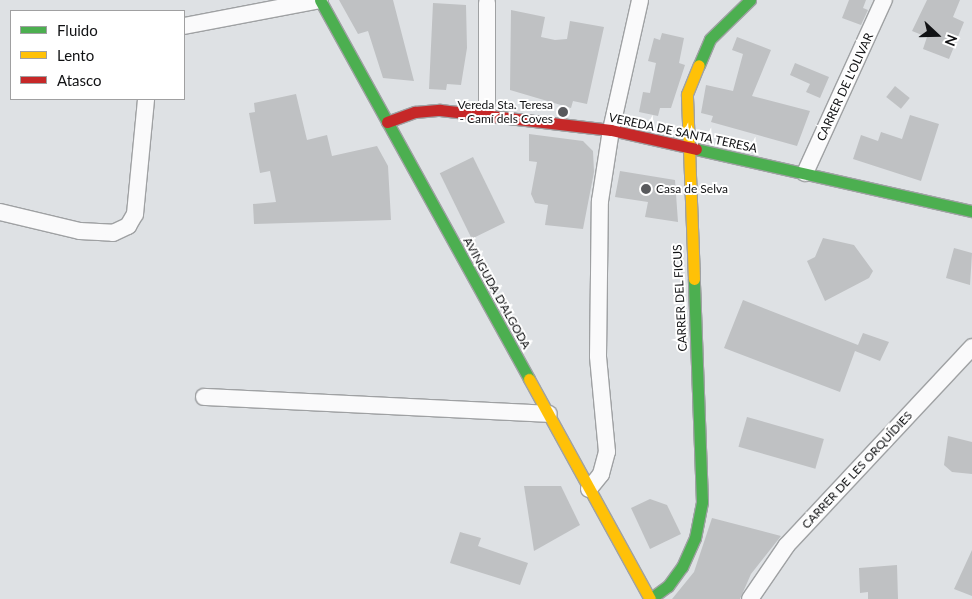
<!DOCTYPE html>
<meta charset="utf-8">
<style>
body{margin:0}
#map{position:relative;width:972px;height:599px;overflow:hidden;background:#dee1e4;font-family:Lato,sans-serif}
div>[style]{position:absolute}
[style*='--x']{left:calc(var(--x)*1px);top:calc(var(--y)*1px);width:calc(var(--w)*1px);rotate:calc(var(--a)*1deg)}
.building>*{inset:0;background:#bfc1c3;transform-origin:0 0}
.roads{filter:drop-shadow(1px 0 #9fa1a3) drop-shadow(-1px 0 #9fa1a3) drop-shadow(0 1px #9fa1a3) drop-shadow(0 -1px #9fa1a3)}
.street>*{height:16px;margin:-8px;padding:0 8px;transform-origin:8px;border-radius:8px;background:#fafafb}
.fast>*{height:11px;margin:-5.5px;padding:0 5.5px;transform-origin:5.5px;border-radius:5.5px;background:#4caf50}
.slow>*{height:11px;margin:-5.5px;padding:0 5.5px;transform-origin:5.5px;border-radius:5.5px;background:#ffc107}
.jam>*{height:11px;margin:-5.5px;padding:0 5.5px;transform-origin:5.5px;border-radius:5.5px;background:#c62828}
.dots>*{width:14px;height:14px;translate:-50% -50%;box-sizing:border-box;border:2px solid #fff;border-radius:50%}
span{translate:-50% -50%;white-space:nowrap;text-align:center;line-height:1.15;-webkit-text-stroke:4px #fff;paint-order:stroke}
.street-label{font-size:12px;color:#111214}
.poi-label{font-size:12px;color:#111214}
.right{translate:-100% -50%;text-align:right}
.left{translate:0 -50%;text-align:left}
.legend{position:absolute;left:10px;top:10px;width:175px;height:90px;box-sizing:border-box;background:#fff;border:1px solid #a0a0a1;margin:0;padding:6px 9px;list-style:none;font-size:15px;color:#111214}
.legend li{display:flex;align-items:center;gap:10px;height:25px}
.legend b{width:25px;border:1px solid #a0a0a1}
.north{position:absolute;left:912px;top:10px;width:50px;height:50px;-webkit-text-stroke:4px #fff;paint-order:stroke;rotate:111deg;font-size:14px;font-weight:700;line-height:20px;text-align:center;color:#111214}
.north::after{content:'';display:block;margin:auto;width:18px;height:22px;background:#111214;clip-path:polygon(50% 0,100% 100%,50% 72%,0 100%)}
</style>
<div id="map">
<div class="building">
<div style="clip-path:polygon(339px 0,393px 0,414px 81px,383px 78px,368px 31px,358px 34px)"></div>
<div style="clip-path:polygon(849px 0,866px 0,863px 8px,868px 10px,861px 25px,842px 18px)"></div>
<div style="clip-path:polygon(927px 0,960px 0,953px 17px,964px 22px,949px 59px,923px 49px,927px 37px,912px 31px)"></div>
<div style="clip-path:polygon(433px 3px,466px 5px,467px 48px,461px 85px,447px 84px,446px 90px,429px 89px)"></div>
<div style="clip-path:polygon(511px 10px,545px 17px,541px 37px,555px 40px,567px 39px,570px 21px,604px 27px,587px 104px,573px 101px,571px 108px,510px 90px)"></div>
<div style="clip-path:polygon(662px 33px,684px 38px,679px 63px,685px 65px,671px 108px,660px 108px,658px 116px,639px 112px,643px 92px,650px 93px,656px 63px,648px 61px,654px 38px,660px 40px)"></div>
<div style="clip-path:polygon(737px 37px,771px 50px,752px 96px,810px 111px,797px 146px,711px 122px,713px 116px,701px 113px,706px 85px,733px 91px,743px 54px,732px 50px)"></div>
<div style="clip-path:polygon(795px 63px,829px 77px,820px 98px,806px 92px,810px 84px,790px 75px)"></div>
<div style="left:895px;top:86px;width:19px;height:14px;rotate:39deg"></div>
<div style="clip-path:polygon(296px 94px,307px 140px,327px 135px,332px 156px,377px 146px,388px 166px,391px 220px,254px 224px,253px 204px,276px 202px,270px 171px,260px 173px,249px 113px,255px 112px,254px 103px)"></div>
<div style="clip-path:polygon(910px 115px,939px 124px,921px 181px,853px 159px,861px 135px,878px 141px,881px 132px,902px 139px)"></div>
<div style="clip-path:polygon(529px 134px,583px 141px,593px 151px,594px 172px,583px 229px,545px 225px,548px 205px,535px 203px,531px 194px,537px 162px,529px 161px)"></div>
<div style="left:473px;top:157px;width:73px;height:37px;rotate:64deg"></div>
<div style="clip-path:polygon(620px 171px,675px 180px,678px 222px,645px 217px,648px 202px,615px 197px)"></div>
<div style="clip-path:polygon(823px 238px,854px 245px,873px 271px,869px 278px,825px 301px,807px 261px,815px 257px)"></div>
<div style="clip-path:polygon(954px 248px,972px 253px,970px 285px,946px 278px)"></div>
<div style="clip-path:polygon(743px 300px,858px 345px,863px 333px,889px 342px,880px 361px,855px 351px,840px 392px,724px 348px)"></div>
<div style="left:747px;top:417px;width:80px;height:31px;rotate:16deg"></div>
<div style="clip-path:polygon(948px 436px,972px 442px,972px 474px,952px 472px,944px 465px)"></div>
<div style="clip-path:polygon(524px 486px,561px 486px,580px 525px,534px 551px)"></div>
<div style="clip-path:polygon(650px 499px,667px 505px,681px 534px,650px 549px,631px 508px)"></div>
<div style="clip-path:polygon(712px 518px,781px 536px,751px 574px,740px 599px,672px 599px,694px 572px)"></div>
<div style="clip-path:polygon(460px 532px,481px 538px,478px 546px,528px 563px,520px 585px,450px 563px)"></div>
<div style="clip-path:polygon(972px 550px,972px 596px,954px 589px)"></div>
<div style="clip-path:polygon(897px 565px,898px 599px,868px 599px,868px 592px,860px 593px,859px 568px)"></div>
</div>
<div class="roads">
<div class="street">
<div style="--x:487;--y:3;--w:110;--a:90"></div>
<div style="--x:184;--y:26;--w:138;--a:-10.8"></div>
<div style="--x:805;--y:173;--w:190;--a:-65.5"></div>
<div style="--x:0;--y:212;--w:82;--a:13.4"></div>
<div style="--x:80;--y:231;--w:33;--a:3"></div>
<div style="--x:113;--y:233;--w:17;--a:-25"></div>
<div style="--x:128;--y:226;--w:14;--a:-60"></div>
<div style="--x:135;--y:214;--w:116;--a:-84.5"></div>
<div style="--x:204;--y:397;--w:345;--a:2.8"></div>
<div style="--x:589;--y:489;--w:19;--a:-51"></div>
<div style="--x:601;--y:474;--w:23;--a:-75"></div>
<div style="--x:607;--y:452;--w:96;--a:-95.4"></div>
<div style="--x:598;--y:356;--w:155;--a:-89.3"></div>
<div style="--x:600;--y:201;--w:72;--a:-81.2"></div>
<div style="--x:611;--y:130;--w:133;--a:-77.4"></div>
<div style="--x:750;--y:599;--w:65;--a:-55.6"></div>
<div style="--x:787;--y:545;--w:271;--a:-46.9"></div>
</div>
<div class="fast">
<div style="--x:320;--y:0;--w:433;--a:61.1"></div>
<div style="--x:699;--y:65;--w:28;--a:-67"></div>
<div style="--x:710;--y:39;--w:56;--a:-44.3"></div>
<div style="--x:696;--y:149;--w:283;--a:12.7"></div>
<div style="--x:650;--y:599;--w:22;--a:-36"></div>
<div style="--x:668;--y:586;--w:24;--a:-54"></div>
<div style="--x:682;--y:567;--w:32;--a:-66"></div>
<div style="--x:695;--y:538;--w:37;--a:-79"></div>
<div style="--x:702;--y:502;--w:223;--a:-92.1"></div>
</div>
<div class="slow">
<div style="--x:694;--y:279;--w:185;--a:-92.2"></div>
<div style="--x:687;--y:94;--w:31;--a:-68"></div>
<div style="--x:529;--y:379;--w:251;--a:61.2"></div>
</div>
<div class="jam">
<div style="--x:387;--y:122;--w:30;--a:-20"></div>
<div style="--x:415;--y:112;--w:25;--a:-5"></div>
<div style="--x:440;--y:110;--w:172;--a:6.7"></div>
<div style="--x:611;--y:130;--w:87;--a:12.6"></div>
</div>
</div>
<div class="dots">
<div style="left:563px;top:112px;background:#595a5d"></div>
<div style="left:646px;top:189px;background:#595a5d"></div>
</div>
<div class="street-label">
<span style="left:845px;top:87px;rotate:-65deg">CARRER DE L'OLIVAR</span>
<span style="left:683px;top:133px;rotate:12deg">VEREDA DE SANTA TERESA</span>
<span style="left:497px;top:293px;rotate:61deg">AVINGUDA D'ALGODA</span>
<span style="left:680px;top:298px;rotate:-93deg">CARRER DEL FICUS</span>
<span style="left:857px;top:470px;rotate:-47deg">CARRER DE LES ORQUÍDIES</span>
</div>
<div class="poi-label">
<span class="right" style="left:553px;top:112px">Vereda Sta. Teresa<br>- Camí dels Coves</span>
<span class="left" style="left:656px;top:189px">Casa de Selva</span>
</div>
<ul class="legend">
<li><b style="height:6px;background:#4caf50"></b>Fluido</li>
<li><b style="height:6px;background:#ffc107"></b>Lento</li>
<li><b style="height:6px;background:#c62828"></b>Atasco</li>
</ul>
<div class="north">N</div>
</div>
